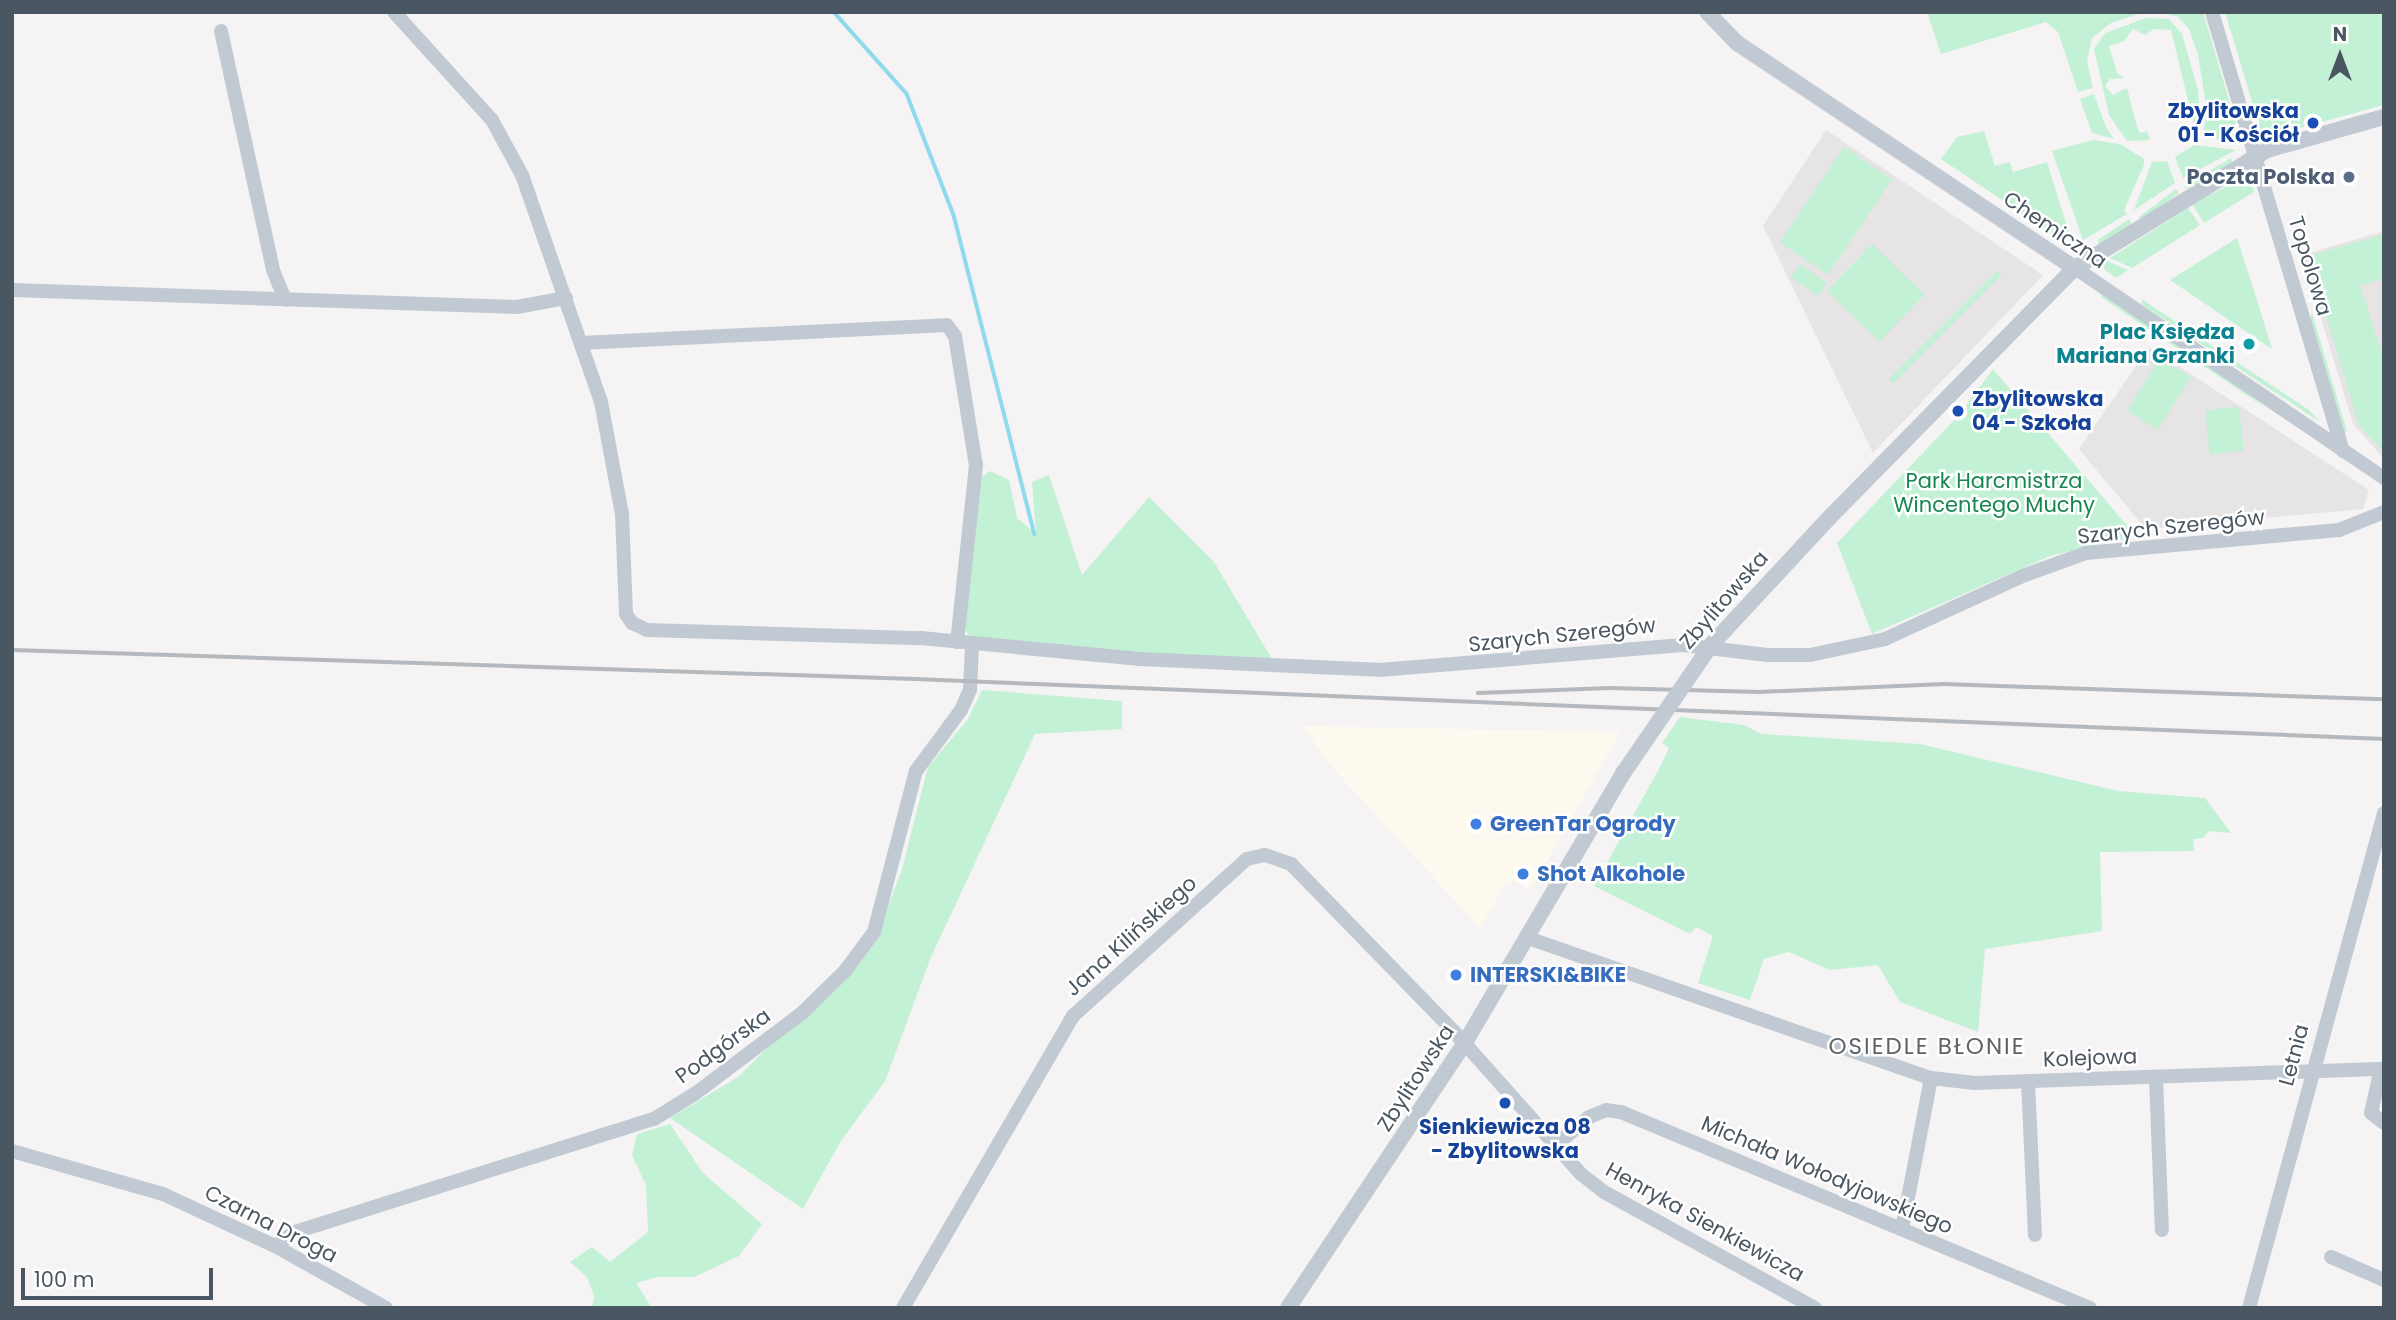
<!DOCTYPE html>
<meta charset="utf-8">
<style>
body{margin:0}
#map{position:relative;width:2396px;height:1320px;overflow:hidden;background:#f5f3f3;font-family:Poppins,sans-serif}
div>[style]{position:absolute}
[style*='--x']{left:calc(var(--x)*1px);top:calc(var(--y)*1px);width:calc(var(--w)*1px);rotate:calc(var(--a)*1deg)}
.commercial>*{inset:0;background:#fdf9ef}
.education>*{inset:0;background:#e6e4e5}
.green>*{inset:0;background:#c3f1d5;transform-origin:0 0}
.stream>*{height:3.5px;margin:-1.75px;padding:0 1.75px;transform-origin:1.75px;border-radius:1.75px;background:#90daee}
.minor>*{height:14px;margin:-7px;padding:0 7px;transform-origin:7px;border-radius:7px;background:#c1cad2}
.tertiary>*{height:16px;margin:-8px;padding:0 8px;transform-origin:8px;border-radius:8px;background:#c1cad2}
.rail>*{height:3.5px;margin:-1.75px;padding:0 1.75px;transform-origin:1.75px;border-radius:1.75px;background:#b5b8bd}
.tertiary-bridge>*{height:16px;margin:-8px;padding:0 8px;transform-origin:8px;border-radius:8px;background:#c1cad2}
.dots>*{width:19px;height:19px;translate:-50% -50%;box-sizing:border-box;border:4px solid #fff;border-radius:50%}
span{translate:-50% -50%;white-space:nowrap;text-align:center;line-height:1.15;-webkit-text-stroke:5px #fff;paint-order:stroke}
.transit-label{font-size:21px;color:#164399;font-weight:700}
.right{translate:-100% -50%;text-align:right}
.left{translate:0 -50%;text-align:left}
.service-label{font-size:21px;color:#4e5e75;font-weight:700}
.street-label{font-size:21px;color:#4a5661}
.culture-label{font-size:21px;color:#0d838f;font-weight:700}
.park-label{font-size:21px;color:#17864f}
.shop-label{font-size:21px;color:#366cbe;font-weight:700}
.neighbourhood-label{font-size:23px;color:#5f6368;letter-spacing:2px}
.frame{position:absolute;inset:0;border:14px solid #4a5661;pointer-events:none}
.north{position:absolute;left:2305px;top:21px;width:70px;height:70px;-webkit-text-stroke:5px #fff;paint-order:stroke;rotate:0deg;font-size:19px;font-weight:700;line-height:28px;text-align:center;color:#4a5661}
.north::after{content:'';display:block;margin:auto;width:24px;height:32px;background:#4a5661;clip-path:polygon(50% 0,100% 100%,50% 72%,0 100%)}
.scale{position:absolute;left:21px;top:1268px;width:192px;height:32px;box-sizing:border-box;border:4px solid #4a5661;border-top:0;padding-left:9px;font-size:21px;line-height:24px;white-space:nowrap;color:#4a5661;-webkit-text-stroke:5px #fff;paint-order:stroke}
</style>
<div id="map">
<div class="commercial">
<div style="clip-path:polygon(1303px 726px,1618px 732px,1618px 736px,1530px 891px,1517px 881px,1505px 884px,1480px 928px,1330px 765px)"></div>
</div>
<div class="education">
<div style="clip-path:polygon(1826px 130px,2043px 275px,1873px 453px,1763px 226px)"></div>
<div style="clip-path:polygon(2384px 231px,2384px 459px,2353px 424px,2302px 255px)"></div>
<div style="clip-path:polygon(2149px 347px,2369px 490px,2363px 509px,2146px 529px,2079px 449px)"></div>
</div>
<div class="green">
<div style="clip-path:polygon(1927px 12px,2144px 12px,2111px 23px,2092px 38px,2087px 61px,2093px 88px,2078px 92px,2058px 32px,2046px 22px,1941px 54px)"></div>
<div style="clip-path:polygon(2160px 12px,2203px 12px,2241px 140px,2202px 138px,2207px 110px,2198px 55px,2189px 29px,2178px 17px)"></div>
<div style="clip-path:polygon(2225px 12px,2384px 12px,2384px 105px,2263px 138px)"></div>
<div style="clip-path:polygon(2146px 18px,2169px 19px,2182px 34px,2198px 90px,2200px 116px,2195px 129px,2171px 30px,2154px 29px,2145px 35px,2133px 29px,2124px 41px,2109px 46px,2117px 73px,2124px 78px,2110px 79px,2105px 86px,2113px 95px,2127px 88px,2137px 127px,2140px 133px,2147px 131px,2150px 140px,2127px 141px,2109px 115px,2094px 49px,2105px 33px)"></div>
<div style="clip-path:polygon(2094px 94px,2106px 127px,2114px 139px,2092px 133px,2080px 99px)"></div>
<div style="clip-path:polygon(1984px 131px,1995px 166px,2010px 162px,2013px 172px,2047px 162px,2071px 239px,2057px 237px,1941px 159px,1957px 137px)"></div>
<div style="clip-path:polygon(2093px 140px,2120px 144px,2144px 159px,2144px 165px,2124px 210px,2127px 214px,2083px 240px,2052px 151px)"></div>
<div style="clip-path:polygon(2194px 145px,2212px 147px,2236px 150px,2183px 178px,2175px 157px)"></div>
<div style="left:1844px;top:147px;width:58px;height:115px;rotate:34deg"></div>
<div style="clip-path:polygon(2231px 158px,2233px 163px,2186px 189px,2184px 186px)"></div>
<div style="clip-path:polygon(2167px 161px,2175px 183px,2134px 210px,2152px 162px)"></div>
<div style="clip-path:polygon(2249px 175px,2254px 192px,2204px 223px,2192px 204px)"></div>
<div style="left:2176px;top:189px;width:5px;height:46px;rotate:53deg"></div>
<div style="clip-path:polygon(2188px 208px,2200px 225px,2132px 268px,2110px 258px)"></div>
<div style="clip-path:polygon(2129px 219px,2132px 224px,2099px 245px,2098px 240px)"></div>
<div style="clip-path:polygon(2384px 234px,2384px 278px,2360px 286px,2384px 360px,2384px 452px,2359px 426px,2308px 256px)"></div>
<div style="clip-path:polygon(2237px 238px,2256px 297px,2272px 349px,2170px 280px)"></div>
<div style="left:1872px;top:244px;width:73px;height:65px;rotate:44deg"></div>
<div style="clip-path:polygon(2105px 260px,2128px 270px,2116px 278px,2104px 269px)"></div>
<div style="left:1800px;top:264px;width:33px;height:16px;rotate:35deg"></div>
<div style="left:1997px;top:271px;width:6px;height:153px;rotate:45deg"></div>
<div style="clip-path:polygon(2103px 295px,2234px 383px,2267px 409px,2101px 297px)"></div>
<div style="clip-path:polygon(2143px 300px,2309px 410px,2320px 422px,2141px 304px)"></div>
<div style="clip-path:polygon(2312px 313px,2347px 431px,2344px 435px,2310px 319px)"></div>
<div style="left:2160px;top:358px;width:36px;height:62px;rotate:32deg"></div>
<div style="clip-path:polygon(1993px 369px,2136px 536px,2050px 556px,1872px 634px,1837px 543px,1959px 415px)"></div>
<div style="left:2239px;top:407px;width:44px;height:34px;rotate:84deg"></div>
<div style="clip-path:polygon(990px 471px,1009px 480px,1017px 518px,1036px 534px,1032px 482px,1049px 475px,1082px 575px,1149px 497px,1214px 562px,1275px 664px,970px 637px,962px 625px,977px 480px)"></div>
<div style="clip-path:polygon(982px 690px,1122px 701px,1122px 729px,1035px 734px,931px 957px,885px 1081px,841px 1141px,803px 1209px,670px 1118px,738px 1077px,875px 942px,902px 869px,928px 767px,968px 719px)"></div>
<div style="clip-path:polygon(1680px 717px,1744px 725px,1761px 734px,1920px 744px,2118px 791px,2205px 798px,2231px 833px,2209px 831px,2203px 838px,2193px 839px,2194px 851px,2100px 852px,2102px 931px,1985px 949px,1978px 1032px,1900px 1002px,1878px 965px,1830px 970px,1789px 952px,1764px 959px,1750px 1000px,1698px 983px,1713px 936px,1696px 927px,1690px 934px,1594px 886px,1661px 765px,1669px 748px,1662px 743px)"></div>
<div style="clip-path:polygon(670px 1124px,703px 1173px,762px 1224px,739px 1256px,694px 1277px,658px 1277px,636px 1283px,652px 1308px,592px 1308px,594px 1296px,587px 1277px,570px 1262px,592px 1247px,610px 1262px,648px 1232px,646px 1185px,632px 1155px,637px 1134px)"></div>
</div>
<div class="stream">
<div style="--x:834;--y:12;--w:110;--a:48.3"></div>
<div style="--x:907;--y:94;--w:130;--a:68.8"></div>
<div style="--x:954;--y:215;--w:329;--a:75.8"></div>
</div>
<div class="minor">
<div style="--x:394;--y:12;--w:146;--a:47.8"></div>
<div style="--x:492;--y:120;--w:63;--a:61.4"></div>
<div style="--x:522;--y:175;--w:240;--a:70.8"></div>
<div style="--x:601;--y:402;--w:114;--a:79.4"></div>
<div style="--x:622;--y:514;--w:100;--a:87.7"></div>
<div style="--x:626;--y:614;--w:11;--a:56"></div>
<div style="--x:632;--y:623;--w:17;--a:25"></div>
<div style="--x:647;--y:630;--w:274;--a:1.7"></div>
<div style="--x:921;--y:638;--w:220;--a:5.5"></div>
<div style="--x:1140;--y:659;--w:239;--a:2.6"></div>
<div style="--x:1379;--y:670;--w:305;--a:-4.7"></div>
<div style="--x:1683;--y:645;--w:85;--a:6.8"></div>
<div style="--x:1767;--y:655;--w:43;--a:0"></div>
<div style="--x:1810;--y:655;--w:77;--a:-12"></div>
<div style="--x:1885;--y:639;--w:154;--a:-24.6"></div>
<div style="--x:2025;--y:575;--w:65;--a:-19.8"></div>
<div style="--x:2086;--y:553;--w:254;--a:-5.2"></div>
<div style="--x:2339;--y:530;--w:48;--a:-21.8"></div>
<div style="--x:2212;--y:12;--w:458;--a:73.4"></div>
<div style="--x:221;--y:31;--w:245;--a:77.7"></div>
<div style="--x:273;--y:270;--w:32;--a:68"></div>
<div style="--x:2075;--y:268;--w:374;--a:34.2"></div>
<div style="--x:12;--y:290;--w:505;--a:1.93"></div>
<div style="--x:517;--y:307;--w:50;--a:-10.4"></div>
<div style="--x:581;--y:343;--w:366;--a:-2.8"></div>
<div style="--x:947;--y:325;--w:14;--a:54"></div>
<div style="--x:955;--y:336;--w:131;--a:80.8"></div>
<div style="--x:976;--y:465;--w:178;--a:96.1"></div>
<div style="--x:1528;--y:938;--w:427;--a:19.2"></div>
<div style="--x:1931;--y:1078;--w:44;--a:6.5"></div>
<div style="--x:1975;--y:1083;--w:409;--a:-2"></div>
<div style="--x:2381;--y:1069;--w:45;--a:102.8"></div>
<div style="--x:2371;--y:1113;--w:16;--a:38"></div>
<div style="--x:2156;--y:1077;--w:153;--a:87.8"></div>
<div style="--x:2028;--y:1081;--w:154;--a:87.4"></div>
<div style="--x:1554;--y:1147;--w:46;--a:-40.6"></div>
<div style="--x:1589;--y:1117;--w:18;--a:-22"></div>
<div style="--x:1606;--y:1110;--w:15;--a:8"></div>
<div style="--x:1621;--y:1112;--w:508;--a:22.68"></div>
<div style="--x:12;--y:1151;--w:157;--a:15.9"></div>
<div style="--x:163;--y:1194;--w:123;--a:24.9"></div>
<div style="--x:275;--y:1246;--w:127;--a:29.2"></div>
<div style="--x:1902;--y:1229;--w:154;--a:-79.1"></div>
<div style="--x:275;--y:1246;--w:24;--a:-35"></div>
<div style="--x:295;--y:1232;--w:376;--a:-17.5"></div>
<div style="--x:654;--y:1119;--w:49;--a:-31.8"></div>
<div style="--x:696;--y:1093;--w:133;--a:-37"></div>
<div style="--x:802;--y:1013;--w:60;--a:-44.3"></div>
<div style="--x:845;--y:971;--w:49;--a:-53.4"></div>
<div style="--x:874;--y:932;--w:166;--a:-75.4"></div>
<div style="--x:916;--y:771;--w:76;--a:-53.6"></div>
<div style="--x:961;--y:710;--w:22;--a:-66"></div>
<div style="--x:970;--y:690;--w:44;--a:-87.4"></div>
<div style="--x:2331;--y:1257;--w:58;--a:23.5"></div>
<div style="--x:903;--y:1308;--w:338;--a:-59.8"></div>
<div style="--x:1073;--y:1016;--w:234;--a:-42.1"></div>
<div style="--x:1247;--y:859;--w:18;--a:-13"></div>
<div style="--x:1265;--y:855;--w:28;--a:19"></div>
<div style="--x:1291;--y:864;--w:240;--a:45.8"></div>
<div style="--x:1458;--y:1036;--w:185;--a:48.3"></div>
<div style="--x:1581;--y:1174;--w:29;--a:38"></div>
<div style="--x:1604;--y:1192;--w:241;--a:28.8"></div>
<div style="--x:2249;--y:1308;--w:513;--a:-74.74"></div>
</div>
<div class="tertiary">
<div style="--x:1707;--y:12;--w:43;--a:45.9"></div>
<div style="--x:1737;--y:43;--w:406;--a:33.7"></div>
<div style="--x:1830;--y:517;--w:349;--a:-45.5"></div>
<div style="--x:2075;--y:268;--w:225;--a:-31.6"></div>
<div style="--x:2267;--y:150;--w:122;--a:-15.8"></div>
<div style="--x:1288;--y:1308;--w:315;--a:-56.3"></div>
<div style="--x:1463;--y:1046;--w:318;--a:-59.6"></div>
</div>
<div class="rail">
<div style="--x:12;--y:650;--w:903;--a:1.84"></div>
<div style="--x:915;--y:679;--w:1470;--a:2.34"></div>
<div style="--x:1478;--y:693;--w:132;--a:-2.2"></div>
<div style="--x:1610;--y:688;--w:149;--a:1.5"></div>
<div style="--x:1759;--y:692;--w:185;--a:-2.5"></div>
<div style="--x:1944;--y:684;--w:440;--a:2"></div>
</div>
<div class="tertiary-bridge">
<div style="--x:1624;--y:772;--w:154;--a:-55.6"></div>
<div style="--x:1711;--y:645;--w:175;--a:-47.1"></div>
</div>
<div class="dots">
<div style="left:2313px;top:123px;background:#1a4fb4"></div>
<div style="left:2349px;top:177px;background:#5c6f8a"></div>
<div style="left:2249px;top:344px;background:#0f9aa8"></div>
<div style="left:1958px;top:411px;background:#1a4fb4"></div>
<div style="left:1476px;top:824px;background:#3f7fe0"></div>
<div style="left:1523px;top:874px;background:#3f7fe0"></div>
<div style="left:1456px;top:975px;background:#3f7fe0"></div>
<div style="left:1505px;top:1103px;background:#1a4fb4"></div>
</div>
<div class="transit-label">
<span class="right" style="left:2299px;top:123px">Zbylitowska<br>01 - Kościół</span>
<span class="left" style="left:1972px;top:411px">Zbylitowska<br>04 - Szkoła</span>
<span style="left:1505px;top:1139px">Sienkiewicza 08<br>- Zbylitowska</span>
</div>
<div class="service-label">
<span class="right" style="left:2335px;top:177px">Poczta Polska</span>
</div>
<div class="street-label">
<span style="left:2055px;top:230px;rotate:34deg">Chemiczna</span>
<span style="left:2310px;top:266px;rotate:73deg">Topolowa</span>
<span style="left:2171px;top:527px;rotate:-6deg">Szarych Szeregów</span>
<span style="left:1724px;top:600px;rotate:-49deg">Zbylitowska</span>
<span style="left:1562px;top:635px;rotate:-6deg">Szarych Szeregów</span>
<span style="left:1131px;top:936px;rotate:-42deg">Jana Kilińskiego</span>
<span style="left:723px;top:1046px;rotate:-36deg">Podgórska</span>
<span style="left:2294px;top:1055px;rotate:-75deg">Letnia</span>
<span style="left:2090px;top:1058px;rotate:-2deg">Kolejowa</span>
<span style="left:1416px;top:1078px;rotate:-57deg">Zbylitowska</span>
<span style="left:1827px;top:1175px;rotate:23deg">Michała Wołodyjowskiego</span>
<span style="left:1705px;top:1222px;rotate:29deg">Henryka Sienkiewicza</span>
<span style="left:271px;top:1224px;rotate:27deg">Czarna Droga</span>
</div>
<div class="culture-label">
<span class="right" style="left:2235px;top:344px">Plac Księdza<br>Mariana Grzanki</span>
</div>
<div class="park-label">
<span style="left:1994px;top:493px">Park Harcmistrza<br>Wincentego Muchy</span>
</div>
<div class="shop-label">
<span class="left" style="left:1490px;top:824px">GreenTar Ogrody</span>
<span class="left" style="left:1537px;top:874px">Shot Alkohole</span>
<span class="left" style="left:1470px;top:975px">INTERSKI&amp;BIKE</span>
</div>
<div class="neighbourhood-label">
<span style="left:1927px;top:1046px">OSIEDLE BŁONIE</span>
</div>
<div class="frame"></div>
<div class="north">N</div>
<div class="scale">100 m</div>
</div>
